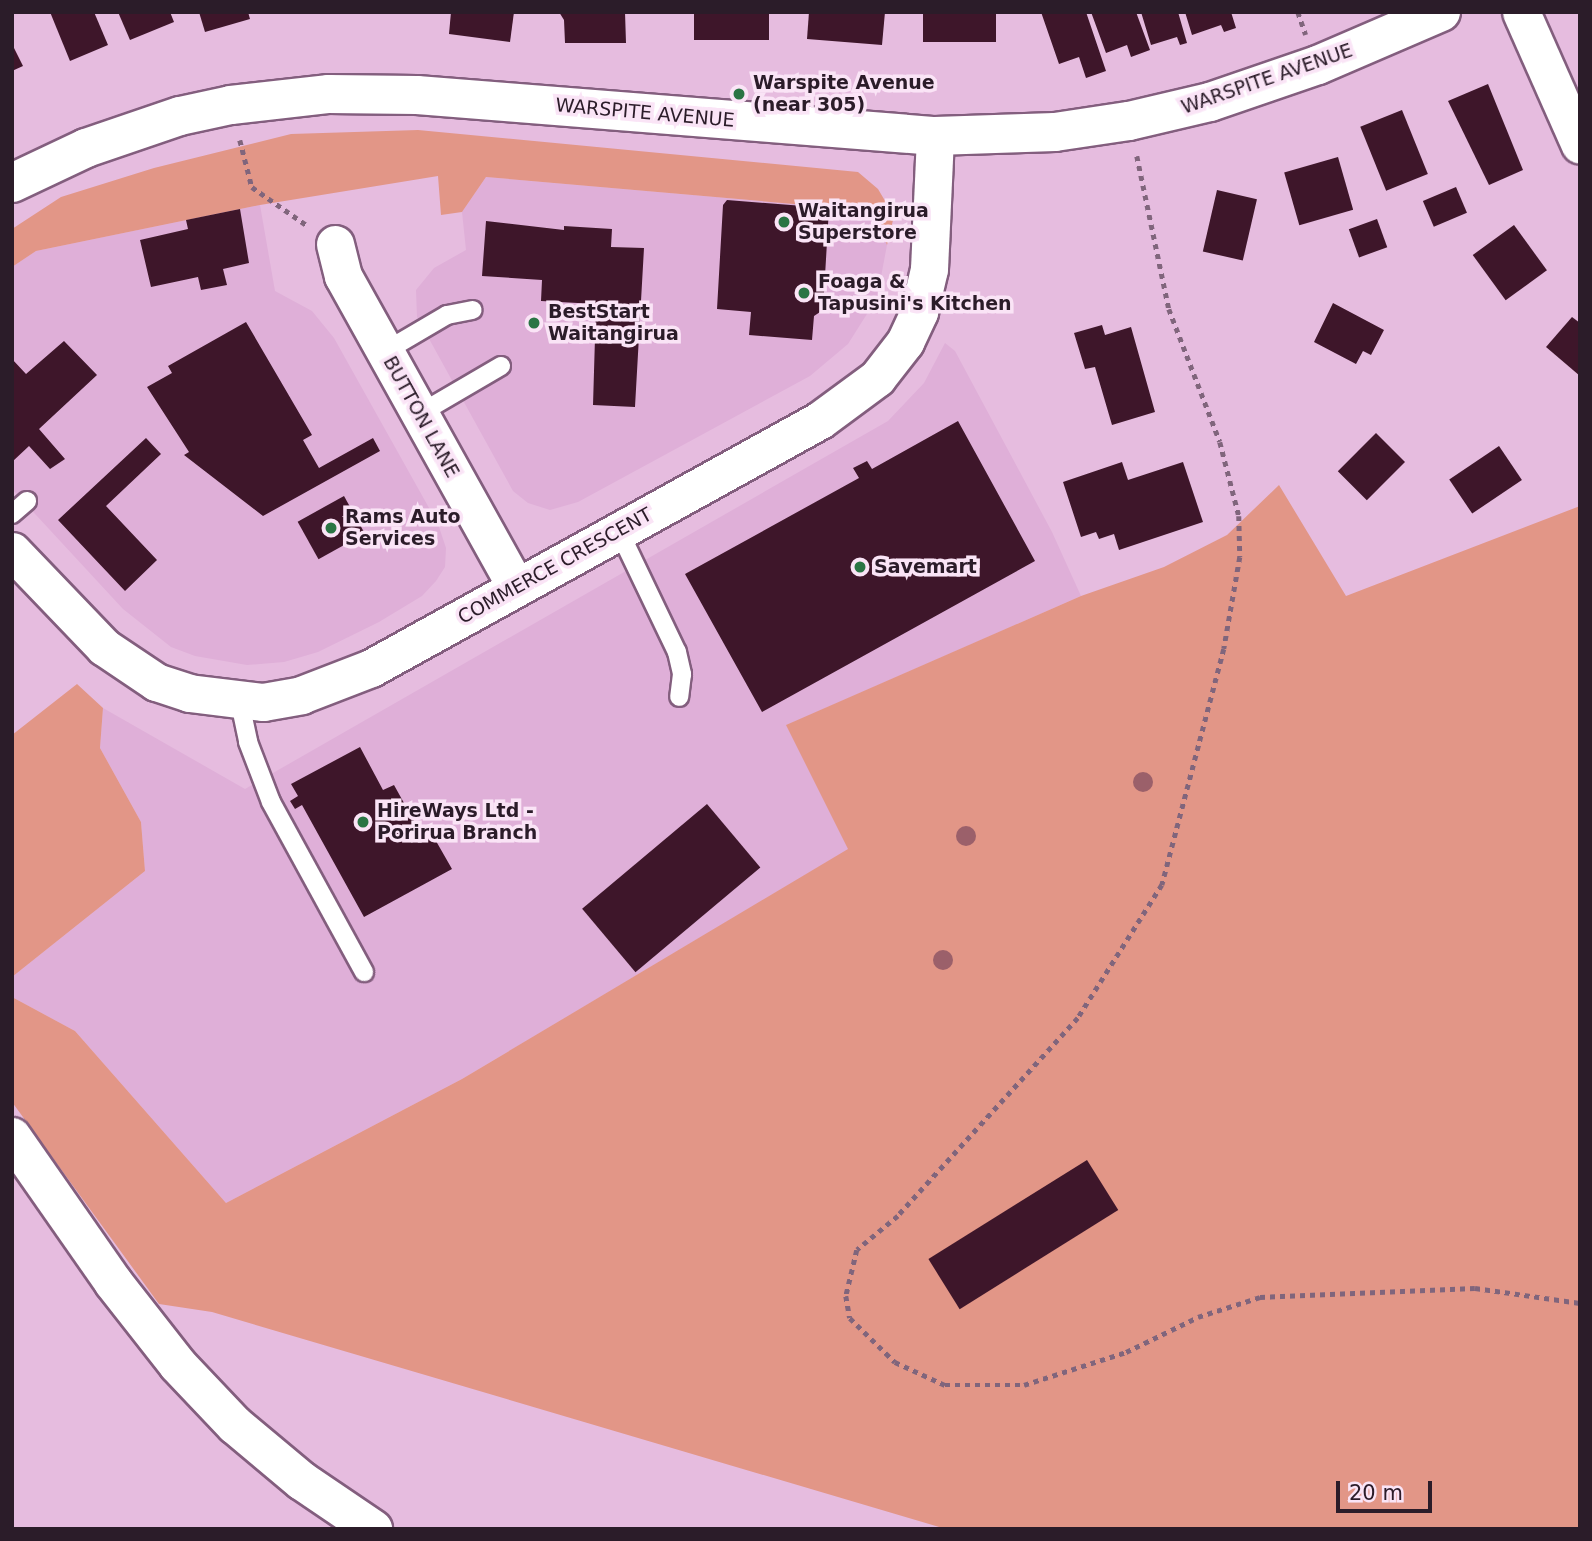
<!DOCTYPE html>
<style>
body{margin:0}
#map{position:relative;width:1592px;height:1541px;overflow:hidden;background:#e6bcdf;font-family:"DejaVu Sans",sans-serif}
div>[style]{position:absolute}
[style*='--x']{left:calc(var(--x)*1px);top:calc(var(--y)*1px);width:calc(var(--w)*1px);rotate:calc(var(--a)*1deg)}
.built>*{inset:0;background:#dfafd8}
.green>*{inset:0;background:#e29687}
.building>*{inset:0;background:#3e162a;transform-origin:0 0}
.path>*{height:4.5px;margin-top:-2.25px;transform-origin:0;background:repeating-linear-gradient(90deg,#80657c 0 5px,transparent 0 10px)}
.roads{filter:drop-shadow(2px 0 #835e7e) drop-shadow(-2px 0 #835e7e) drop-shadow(0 2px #835e7e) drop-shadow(0 -2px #835e7e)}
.service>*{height:18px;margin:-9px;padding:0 9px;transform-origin:9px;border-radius:9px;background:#fff}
.minor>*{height:37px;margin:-18.5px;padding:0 18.5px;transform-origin:18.5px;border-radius:18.5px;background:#fff}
.secondary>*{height:38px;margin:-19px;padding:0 19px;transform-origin:19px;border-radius:19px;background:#fff}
.trees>*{width:20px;height:20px;margin:-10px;border-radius:50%;background:#9b606a}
.dots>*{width:19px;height:19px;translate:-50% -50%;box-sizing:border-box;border:4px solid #fae4f6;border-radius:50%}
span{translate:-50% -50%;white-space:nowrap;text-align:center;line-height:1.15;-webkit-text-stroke:7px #fae4f6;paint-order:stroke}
.street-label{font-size:19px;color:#2b1c29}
.poi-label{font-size:19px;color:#2b1c29;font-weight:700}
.left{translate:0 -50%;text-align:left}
.frame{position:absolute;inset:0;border:14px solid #2b1c29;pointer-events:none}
.scale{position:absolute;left:1336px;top:1481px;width:96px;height:32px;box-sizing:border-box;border:4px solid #2b1c29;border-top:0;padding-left:9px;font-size:21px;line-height:24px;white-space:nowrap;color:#2b1c29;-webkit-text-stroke:5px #fae4f6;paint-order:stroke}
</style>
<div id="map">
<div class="built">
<div style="clip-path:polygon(486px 177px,874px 211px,887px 245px,877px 298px,848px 344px,810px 376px,578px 502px,550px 510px,528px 503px,513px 491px,417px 317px,416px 290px,434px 268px,466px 250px,462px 212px)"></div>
<div style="clip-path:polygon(260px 205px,275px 291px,312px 311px,334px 338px,438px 524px,446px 548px,445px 567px,436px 581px,422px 596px,379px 622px,318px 652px,284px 662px,247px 665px,195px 656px,171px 647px,123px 609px,12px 489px,12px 267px,36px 251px)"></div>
<div style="clip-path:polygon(945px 343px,955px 351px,1052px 532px,1081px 596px,787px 725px,849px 849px,462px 1079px,226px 1203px,75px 1031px,12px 997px,12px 977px,145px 871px,141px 822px,100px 748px,103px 708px,245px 789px,888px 421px,924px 383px)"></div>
</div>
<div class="green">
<div style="clip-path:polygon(418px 130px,858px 172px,878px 189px,894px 216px,887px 245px,874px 211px,486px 177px,462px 212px,441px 215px,438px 176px,260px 205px,36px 251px,12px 267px,12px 229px,61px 197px,154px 168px,291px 134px)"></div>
<div style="clip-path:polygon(1279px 485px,1346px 596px,1580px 506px,1580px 1529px,946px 1529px,212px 1312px,159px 1304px,12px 1102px,12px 997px,75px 1031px,226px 1203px,462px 1079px,848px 849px,786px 725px,1081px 596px,1164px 567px,1227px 535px)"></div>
<div style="clip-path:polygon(77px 684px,103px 708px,100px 748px,141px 822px,145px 871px,12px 977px,12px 735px)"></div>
</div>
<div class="building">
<div style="clip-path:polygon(50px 12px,94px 12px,108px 45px,70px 61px)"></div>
<div style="clip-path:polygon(118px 12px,170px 12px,174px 22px,130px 40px)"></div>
<div style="clip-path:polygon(199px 12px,248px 12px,250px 19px,205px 32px)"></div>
<div style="clip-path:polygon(451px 12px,514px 12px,510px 42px,449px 34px)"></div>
<div style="clip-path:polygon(559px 12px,625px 12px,626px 43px,565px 43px,564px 20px)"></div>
<div style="left:694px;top:12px;width:75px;height:28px"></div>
<div style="clip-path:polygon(809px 12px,885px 12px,882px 45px,807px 39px)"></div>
<div style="left:923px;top:12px;width:73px;height:30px"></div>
<div style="clip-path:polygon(1041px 12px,1086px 12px,1106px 71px,1086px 78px,1079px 57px,1059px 64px)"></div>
<div style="clip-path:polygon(1091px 12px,1136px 12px,1150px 50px,1131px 57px,1127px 45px,1106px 53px)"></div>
<div style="clip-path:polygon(1141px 12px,1178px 12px,1187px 43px,1180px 45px,1177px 37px,1151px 45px)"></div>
<div style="clip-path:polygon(1185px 12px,1231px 12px,1236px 28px,1224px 32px,1221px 25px,1192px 35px)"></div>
<div style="clip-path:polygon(12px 44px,23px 66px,12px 71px)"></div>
<div style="clip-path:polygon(1488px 84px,1523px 170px,1489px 185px,1448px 101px)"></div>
<div style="left:1402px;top:110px;width:69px;height:45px;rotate:68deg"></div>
<div style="left:1338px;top:157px;width:55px;height:56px;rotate:74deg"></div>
<div style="left:1456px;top:187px;width:28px;height:36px;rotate:67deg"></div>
<div style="left:1217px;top:190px;width:41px;height:63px;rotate:13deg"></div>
<div style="clip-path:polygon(727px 200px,829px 208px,823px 310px,814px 316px,812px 340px,749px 335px,751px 312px,717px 309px,723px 205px)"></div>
<div style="clip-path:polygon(240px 209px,249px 263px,223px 269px,227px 285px,201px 290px,198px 277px,151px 287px,140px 240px,188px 229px,186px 220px)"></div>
<div style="left:1377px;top:219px;width:30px;height:30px;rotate:70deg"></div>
<div style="clip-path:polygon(486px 221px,564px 230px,564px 226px,612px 229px,611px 247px,644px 248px,635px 407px,593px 405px,596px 304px,541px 301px,542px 280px,482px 276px)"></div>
<div style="left:1514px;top:225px;width:56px;height:51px;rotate:54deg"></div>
<div style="clip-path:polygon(1333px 303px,1384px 330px,1371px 355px,1363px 351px,1356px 364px,1314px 342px)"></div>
<div style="clip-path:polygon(1572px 317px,1580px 323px,1580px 376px,1546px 347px)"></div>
<div style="clip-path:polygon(246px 322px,312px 435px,303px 440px,319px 468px,373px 438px,380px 451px,263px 516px,184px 455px,189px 452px,147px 387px,172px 373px,168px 366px)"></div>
<div style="clip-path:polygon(1102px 325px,1105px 335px,1131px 327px,1155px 412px,1112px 425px,1095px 367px,1085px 369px,1074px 333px)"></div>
<div style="clip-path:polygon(64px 341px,97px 375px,39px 429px,65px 459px,50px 469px,29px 446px,12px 462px,12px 359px,26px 374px)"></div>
<div style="clip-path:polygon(958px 421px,1035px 561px,762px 712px,685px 574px,859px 478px,853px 468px,867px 461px,872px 469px)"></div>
<div style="left:1376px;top:433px;width:41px;height:54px;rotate:45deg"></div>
<div style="clip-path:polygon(146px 438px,161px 454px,106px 506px,157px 560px,125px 591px,58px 520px)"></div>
<div style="left:1499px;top:446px;width:41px;height:60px;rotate:56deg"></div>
<div style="clip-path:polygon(1122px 462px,1128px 480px,1183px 462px,1203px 522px,1119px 550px,1114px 534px,1099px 539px,1096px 532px,1081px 537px,1063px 482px)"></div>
<div style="left:344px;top:496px;width:43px;height:53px;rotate:61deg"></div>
<div style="clip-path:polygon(360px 747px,383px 790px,394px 785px,424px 839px,432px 834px,452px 869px,364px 917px,302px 805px,295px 809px,290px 801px,298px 796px,291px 784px)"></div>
<div style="left:707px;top:804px;width:83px;height:163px;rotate:50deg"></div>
<div style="left:1087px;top:1160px;width:59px;height:187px;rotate:58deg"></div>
</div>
<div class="path">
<div style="--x:1298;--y:12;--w:24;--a:71"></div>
<div style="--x:240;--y:140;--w:49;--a:75.7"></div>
<div style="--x:252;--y:187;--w:68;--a:34.9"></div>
<div style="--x:1137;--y:156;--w:156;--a:78.2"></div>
<div style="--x:1169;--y:309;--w:142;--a:69"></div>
<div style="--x:1220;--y:442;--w:76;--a:75.6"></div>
<div style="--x:1239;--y:516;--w:41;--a:88.6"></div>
<div style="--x:1240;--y:557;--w:93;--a:99.9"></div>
<div style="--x:1224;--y:649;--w:244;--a:104.7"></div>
<div style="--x:1162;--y:885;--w:157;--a:122.3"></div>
<div style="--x:1078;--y:1018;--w:268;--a:132.3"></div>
<div style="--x:898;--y:1216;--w:53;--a:140.3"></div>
<div style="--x:857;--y:1250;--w:47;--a:103.4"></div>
<div style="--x:846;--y:1296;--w:22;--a:80"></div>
<div style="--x:850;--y:1318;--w:63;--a:44.4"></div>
<div style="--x:895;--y:1362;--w:55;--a:24.7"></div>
<div style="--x:945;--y:1385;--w:79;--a:0"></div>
<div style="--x:1024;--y:1385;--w:107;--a:-17.9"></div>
<div style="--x:1126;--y:1352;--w:80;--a:-25.9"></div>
<div style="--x:1198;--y:1317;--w:65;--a:-17.9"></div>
<div style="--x:1260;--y:1297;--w:215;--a:-2.4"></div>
<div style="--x:1475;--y:1288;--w:106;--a:8.1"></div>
</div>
<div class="roads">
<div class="service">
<div style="--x:384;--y:352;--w:73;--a:-30.4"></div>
<div style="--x:447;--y:315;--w:26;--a:-11"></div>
<div style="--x:419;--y:414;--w:95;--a:-30.3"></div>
<div style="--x:12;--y:514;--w:20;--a:-41"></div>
<div style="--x:619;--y:531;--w:134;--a:64.4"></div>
<div style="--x:677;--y:652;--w:23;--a:77"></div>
<div style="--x:682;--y:674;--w:23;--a:97"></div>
<div style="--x:240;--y:703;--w:40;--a:78"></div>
<div style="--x:248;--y:742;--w:64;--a:69"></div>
<div style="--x:271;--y:802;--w:194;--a:61.3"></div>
</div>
<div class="minor">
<div style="--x:1521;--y:12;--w:145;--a:66.1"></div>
<div style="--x:335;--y:244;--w:33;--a:76"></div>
<div style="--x:343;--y:276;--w:356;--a:60.9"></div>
<div style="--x:12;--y:551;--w:133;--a:46.2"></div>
<div style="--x:104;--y:647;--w:63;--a:33.9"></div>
<div style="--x:156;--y:682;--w:35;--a:18"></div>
<div style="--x:189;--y:693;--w:75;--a:6.9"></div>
<div style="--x:263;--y:702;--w:39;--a:-10"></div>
<div style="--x:301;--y:695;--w:75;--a:-21.1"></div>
<div style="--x:371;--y:668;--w:513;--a:-28.91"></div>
<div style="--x:820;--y:420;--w:71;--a:-36.4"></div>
<div style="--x:877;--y:378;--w:46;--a:-52.1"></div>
<div style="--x:905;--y:342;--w:33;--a:-65"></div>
<div style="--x:919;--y:312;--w:44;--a:-76.9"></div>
<div style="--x:929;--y:269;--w:133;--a:-87.4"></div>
</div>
<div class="secondary">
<div style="--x:12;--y:183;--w:82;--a:-25.3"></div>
<div style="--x:86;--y:148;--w:99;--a:-18.8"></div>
<div style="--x:180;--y:116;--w:52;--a:-12.2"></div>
<div style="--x:231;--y:105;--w:99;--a:-6.4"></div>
<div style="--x:329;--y:94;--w:88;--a:0.7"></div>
<div style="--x:417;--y:95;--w:520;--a:4.53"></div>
<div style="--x:935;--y:136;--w:120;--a:-1.9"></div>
<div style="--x:1055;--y:132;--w:75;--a:-8.5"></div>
<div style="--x:1129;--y:121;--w:83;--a:-13.2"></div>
<div style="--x:1210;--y:102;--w:114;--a:-18.9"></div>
<div style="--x:1318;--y:65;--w:134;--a:-23.3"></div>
<div style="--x:12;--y:1137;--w:177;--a:55.1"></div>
<div style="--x:113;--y:1282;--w:105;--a:51.9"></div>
<div style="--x:178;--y:1365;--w:83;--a:46.5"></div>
<div style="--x:235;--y:1425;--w:87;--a:39.9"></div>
<div style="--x:302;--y:1481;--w:86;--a:34.1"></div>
</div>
</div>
<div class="trees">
<div style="left:1143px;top:782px"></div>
<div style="left:966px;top:836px"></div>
<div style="left:943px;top:960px"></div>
</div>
<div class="dots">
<div style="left:739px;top:94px;background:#2a7544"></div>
<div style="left:784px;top:222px;background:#2a7544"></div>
<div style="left:804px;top:293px;background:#2a7544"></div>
<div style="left:534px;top:323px;background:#2a7544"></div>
<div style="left:331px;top:528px;background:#2a7544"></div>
<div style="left:860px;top:567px;background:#2a7544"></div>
<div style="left:363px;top:822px;background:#2a7544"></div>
</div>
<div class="street-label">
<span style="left:1267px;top:79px;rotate:-19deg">WARSPITE AVENUE</span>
<span style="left:645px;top:113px;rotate:5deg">WARSPITE AVENUE</span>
<span style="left:421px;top:417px;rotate:61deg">BUTTON LANE</span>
<span style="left:555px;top:566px;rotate:-29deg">COMMERCE CRESCENT</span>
</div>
<div class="poi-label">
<span class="left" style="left:753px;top:94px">Warspite Avenue<br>(near 305)</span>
<span class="left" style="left:798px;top:222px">Waitangirua<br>Superstore</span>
<span class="left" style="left:818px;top:293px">Foaga &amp;<br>Tapusini's Kitchen</span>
<span class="left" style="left:548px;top:323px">BestStart<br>Waitangirua</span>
<span class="left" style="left:345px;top:528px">Rams Auto<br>Services</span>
<span class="left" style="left:874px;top:567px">Savemart</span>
<span class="left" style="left:377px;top:822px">HireWays Ltd -<br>Porirua Branch</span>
</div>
<div class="frame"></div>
<div class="scale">20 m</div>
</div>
